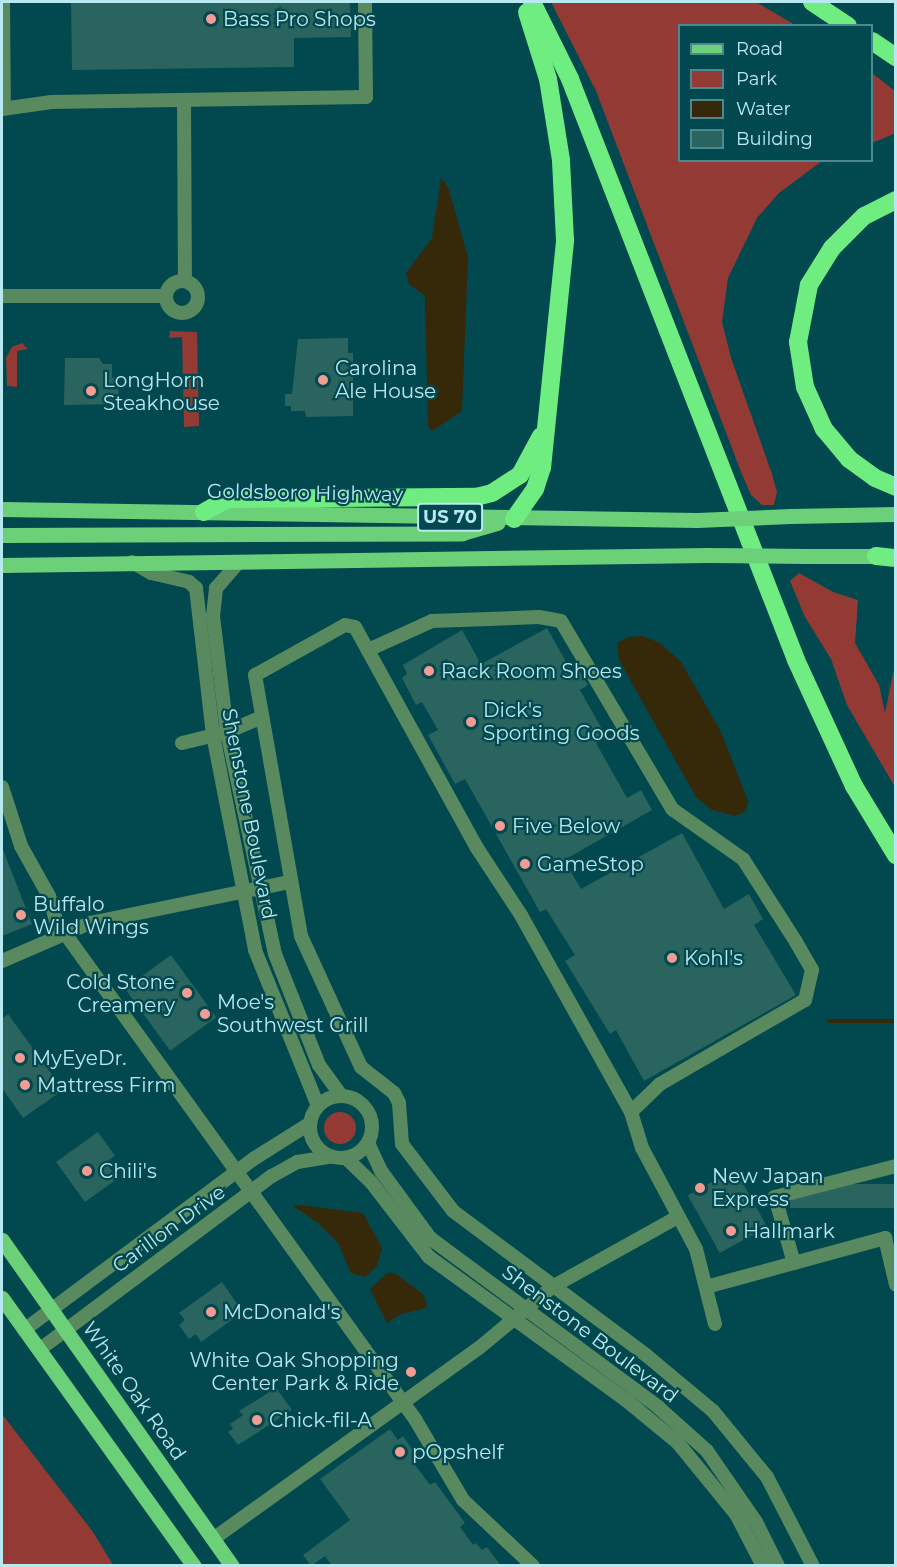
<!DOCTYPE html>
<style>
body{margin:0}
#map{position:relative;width:897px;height:1567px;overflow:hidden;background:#02484f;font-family:Montserrat,sans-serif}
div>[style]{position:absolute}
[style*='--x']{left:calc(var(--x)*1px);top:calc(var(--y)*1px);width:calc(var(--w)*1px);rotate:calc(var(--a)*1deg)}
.green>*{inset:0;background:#943a34}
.round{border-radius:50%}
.water>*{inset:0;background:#362909}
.stream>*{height:4px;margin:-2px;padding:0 2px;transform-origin:2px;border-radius:2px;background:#362909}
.building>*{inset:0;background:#29645e;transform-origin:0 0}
.minor>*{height:14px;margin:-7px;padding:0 7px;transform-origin:7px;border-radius:7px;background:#59895e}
.minor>.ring{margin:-7px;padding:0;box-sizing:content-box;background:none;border:14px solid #59895e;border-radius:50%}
.major>*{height:15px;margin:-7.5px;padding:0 7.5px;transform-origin:7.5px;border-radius:7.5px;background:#6bd078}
.highway>*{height:18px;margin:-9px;padding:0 9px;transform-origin:9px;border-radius:9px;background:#6fed81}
.major-bridge>*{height:15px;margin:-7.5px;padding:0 7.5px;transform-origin:7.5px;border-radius:7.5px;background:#6bd078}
.dots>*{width:16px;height:16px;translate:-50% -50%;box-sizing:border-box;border:3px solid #02484f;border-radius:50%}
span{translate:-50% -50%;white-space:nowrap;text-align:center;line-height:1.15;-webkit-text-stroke:4.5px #02484f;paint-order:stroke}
.shield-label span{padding:2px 4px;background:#02484f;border:2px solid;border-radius:4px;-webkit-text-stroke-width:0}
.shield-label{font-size:18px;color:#b8e9f0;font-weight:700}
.poi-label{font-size:20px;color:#b8e9f0}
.left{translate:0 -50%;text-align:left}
.right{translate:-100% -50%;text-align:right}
.street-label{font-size:20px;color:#b8e9f0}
.frame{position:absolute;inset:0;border:3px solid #b8e9f0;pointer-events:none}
.legend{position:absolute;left:678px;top:24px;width:195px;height:138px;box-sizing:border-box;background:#02484f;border:2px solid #4b888f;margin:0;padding:8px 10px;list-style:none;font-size:18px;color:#b8e9f0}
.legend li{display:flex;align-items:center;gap:12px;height:30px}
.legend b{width:30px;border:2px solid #4b888f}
</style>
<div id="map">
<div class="green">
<div style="clip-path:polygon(551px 2px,756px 2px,795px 25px,680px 26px,680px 160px,822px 161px,779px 193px,757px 218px,728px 278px,722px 322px,731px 358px,772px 474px,777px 492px,774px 505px,762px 505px,751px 495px,741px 472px,596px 91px)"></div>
<div style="clip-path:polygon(872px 73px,895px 91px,896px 133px,872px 143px)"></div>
<div style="clip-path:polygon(170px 331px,197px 332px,199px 426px,184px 427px,182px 337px,169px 338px)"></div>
<div style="clip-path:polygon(22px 343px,28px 349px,17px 351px,17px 387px,7px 386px,6px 358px,12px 347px)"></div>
<div style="clip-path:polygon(799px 573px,833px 592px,858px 600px,855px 643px,879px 685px,885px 713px,895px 664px,895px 787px,847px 705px,831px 659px,805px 617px,790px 581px)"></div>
<div class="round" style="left:324px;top:1112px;width:32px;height:32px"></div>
<div style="clip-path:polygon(2px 1414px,93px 1532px,113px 1565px,2px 1565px)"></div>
</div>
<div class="water">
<div style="clip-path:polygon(441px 178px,448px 187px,468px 257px,462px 411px,432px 431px,428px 426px,425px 296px,409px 284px,406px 273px,432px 238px)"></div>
<div style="clip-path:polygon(643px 636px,660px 643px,681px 662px,721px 732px,748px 801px,745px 812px,735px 816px,712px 810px,696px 797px,619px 660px,617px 643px,628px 637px)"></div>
<div style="clip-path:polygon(300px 1205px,363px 1213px,382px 1248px,377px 1266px,365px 1277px,351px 1273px,338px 1243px,318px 1223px,293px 1206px)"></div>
<div style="clip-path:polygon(387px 1273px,395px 1273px,424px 1295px,427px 1308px,401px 1314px,387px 1323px,370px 1289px)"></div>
</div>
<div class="stream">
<div style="--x:829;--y:1021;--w:67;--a:0"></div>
</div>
<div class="building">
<div style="clip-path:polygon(71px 2px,350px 2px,351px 37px,294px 38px,294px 67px,72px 70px)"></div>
<div style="clip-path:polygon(348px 338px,348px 353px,353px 353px,353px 416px,306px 417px,305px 411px,291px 411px,291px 406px,285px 406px,285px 394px,292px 394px,298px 339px)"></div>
<div style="clip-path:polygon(65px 358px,99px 358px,103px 364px,112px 364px,112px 378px,118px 377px,119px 404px,64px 405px)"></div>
<div style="clip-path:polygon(547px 628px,573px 674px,579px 670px,588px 685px,580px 690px,607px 738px,596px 743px,627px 798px,641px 790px,652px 810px,564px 860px,581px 889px,682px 833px,724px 909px,749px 894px,763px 919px,754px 925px,796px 995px,644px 1081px,616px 1030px,610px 1034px,565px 961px,575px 955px,546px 909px,540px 912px,465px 779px,455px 784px,428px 735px,438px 730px,422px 702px,416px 705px,402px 678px,407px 674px,403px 665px,462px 630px,481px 664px)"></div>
<div style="clip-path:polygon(2px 847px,32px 924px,2px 936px)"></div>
<div style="left:171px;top:955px;width:77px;height:57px;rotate:54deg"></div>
<div style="clip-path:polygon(8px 1014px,63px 1090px,23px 1118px,2px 1088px,2px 1019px)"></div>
<div style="clip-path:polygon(98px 1132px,115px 1156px,106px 1162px,117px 1179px,85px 1202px,56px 1162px)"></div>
<div style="left:735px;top:1169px;width:66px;height:54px;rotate:61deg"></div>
<div style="left:896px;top:1184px;width:24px;height:106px;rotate:90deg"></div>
<div style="clip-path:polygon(222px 1282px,243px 1312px,201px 1342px,196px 1334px,189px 1339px,179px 1325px,185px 1320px,179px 1313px)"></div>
<div style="clip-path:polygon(276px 1388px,292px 1410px,238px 1445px,228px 1432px,233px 1429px,230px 1424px,243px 1415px,239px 1411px)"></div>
<div style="clip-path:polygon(390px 1429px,398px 1440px,403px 1436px,418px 1458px,413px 1462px,430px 1485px,435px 1482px,465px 1523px,460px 1527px,473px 1545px,476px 1543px,482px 1550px,487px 1547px,501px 1566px,332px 1566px,325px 1556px,311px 1566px,303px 1555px,350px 1520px,320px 1479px)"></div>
</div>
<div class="minor">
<div style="--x:3;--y:2;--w:107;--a:89.5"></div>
<div style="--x:184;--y:100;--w:181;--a:89.7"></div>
<div style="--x:2;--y:109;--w:50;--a:-8"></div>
<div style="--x:52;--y:102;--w:314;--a:-0.9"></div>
<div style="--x:366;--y:97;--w:95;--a:-90.6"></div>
<div class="ring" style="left:166px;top:281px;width:18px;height:18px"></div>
<div style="--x:2;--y:296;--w:163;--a:0"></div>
<div style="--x:132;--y:562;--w:22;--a:30"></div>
<div style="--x:151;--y:573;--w:39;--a:13"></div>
<div style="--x:189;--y:582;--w:9;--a:41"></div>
<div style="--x:196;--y:588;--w:148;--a:83.4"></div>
<div style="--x:213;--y:735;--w:219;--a:78.9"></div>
<div style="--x:255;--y:950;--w:168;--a:68"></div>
<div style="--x:238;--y:563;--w:33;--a:131"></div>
<div style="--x:216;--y:588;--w:28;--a:96"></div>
<div style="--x:213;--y:616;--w:117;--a:83.1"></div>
<div style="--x:227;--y:732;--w:227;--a:77.8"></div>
<div style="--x:275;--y:954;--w:119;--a:68.4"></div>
<div style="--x:319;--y:1065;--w:37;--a:54"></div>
<div style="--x:368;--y:650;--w:70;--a:-24.4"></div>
<div style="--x:432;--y:621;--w:107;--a:-2.1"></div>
<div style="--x:539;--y:617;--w:22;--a:10"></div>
<div style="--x:561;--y:621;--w:218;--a:59.4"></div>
<div style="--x:672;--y:809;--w:87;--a:35.2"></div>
<div style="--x:743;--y:859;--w:98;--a:57.4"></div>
<div style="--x:796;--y:942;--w:32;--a:60"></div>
<div style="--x:812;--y:970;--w:31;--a:103"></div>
<div style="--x:805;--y:1000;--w:168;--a:149.9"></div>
<div style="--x:660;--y:1084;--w:40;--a:136"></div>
<div style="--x:182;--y:743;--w:46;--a:-13.7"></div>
<div style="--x:227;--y:732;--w:38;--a:-23"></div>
<div style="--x:2;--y:787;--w:62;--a:72.1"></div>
<div style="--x:21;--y:846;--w:57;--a:60.8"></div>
<div style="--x:49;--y:896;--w:26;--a:74"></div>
<div style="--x:56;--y:921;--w:614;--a:54.21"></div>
<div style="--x:415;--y:1419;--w:94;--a:59.3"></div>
<div style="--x:463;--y:1500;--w:96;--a:43.3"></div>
<div style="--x:2;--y:961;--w:96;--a:-23.4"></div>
<div style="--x:90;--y:923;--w:204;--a:-11.6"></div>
<div class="ring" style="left:310px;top:1096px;width:48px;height:48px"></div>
<div style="--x:368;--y:1143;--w:31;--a:65"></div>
<div style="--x:381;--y:1171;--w:83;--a:53.8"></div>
<div style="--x:430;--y:1238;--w:284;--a:36.5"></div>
<div style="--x:658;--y:1407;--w:66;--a:41.9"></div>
<div style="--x:707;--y:1451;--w:86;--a:55.4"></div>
<div style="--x:756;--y:1522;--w:49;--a:63.4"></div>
<div style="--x:346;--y:1158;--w:35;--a:44"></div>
<div style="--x:371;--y:1182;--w:95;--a:52.3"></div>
<div style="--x:429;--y:1257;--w:243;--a:36"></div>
<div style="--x:626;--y:1400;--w:67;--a:39.6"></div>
<div style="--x:678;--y:1443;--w:92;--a:50.8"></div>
<div style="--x:736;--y:1514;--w:59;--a:62.6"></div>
<div style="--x:794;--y:1263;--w:69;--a:-106.1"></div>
<div style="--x:775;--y:1197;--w:125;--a:-14.4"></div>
<div style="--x:706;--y:1287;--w:186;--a:-15.3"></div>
<div style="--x:885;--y:1238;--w:48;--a:76.8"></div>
<div style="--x:715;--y:1324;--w:77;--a:-104.2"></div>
<div style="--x:696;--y:1249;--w:115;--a:-118.1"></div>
<div style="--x:642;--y:1148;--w:38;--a:-107"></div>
<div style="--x:631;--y:1112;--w:226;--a:-119.2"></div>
<div style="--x:521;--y:915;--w:80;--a:-123.3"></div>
<div style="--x:477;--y:848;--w:252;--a:-118.9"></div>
<div style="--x:355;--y:627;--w:10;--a:-169"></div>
<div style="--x:345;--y:625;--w:103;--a:150.9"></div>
<div style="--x:255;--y:675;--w:265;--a:80"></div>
<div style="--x:301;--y:936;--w:144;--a:65.4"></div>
<div style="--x:361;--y:1067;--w:42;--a:38.2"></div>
<div style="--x:394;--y:1093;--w:11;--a:63"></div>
<div style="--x:399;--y:1103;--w:41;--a:85.8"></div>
<div style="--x:402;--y:1144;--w:84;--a:52.7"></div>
<div style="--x:453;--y:1211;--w:241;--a:36.7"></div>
<div style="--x:646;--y:1355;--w:87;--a:39.9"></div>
<div style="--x:713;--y:1411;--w:85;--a:50.7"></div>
<div style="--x:767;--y:1477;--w:100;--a:62.7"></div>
<div style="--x:24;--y:1330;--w:288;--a:-36.7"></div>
<div style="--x:255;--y:1158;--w:64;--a:-32.2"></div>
<div style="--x:39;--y:1350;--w:291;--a:-36.8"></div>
<div style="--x:272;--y:1176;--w:29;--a:-29"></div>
<div style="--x:297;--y:1162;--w:33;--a:-9"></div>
<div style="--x:213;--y:1539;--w:327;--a:-35.7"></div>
<div style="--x:479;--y:1348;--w:95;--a:-39.9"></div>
<div style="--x:552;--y:1287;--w:144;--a:-29.1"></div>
</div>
<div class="major">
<div style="--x:2;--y:509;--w:695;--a:0.91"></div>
<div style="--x:791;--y:516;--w:105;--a:-1.1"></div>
<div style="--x:2;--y:535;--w:460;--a:-0.2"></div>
<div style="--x:462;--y:533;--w:37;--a:-16"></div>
<div style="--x:806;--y:556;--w:81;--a:0"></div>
<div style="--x:2;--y:565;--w:705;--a:-0.81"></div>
<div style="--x:2;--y:1240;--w:399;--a:54.8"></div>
<div style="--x:2;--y:1298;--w:330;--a:54.4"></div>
</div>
<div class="highway">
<div style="--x:532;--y:2;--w:86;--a:63.7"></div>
<div style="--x:570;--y:79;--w:623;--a:68.74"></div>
<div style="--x:796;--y:660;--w:139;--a:65.3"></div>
<div style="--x:854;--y:786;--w:81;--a:58.7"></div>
<div style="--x:812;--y:2;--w:43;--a:33.7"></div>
<div style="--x:872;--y:41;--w:29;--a:34"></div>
<div style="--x:896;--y:200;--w:36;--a:153"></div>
<div style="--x:864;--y:216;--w:45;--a:135"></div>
<div style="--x:832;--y:248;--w:44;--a:121.9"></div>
<div style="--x:809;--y:285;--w:58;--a:100.9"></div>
<div style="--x:798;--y:342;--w:46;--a:81.2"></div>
<div style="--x:805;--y:387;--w:46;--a:65.7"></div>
<div style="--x:824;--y:429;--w:39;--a:50"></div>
<div style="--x:849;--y:459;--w:32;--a:36"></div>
<div style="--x:875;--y:478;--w:23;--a:23"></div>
<div style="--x:204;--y:512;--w:26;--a:-29"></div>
<div style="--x:227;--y:499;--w:249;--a:-0.5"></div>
<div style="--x:476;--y:497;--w:16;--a:-14"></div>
<div style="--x:492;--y:493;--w:33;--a:-33"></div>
<div style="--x:520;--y:475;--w:44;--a:-61.7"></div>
<div style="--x:514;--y:519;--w:37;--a:-55"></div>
<div style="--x:535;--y:489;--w:22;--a:-72"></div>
<div style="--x:542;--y:468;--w:229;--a:-84.2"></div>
<div style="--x:565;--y:240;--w:80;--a:-92.9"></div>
<div style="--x:561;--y:160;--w:82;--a:-99.1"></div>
<div style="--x:548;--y:79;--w:70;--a:-107.4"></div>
<div style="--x:876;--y:556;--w:20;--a:6"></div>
</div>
<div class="major-bridge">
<div style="--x:697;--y:520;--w:94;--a:-2.4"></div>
<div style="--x:707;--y:555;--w:99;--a:0.6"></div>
</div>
<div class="dots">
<div style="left:211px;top:19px;background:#f59c92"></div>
<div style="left:323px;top:380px;background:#f59c92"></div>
<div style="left:91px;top:391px;background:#f59c92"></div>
<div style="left:429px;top:671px;background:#f59c92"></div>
<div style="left:471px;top:722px;background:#f59c92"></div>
<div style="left:500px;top:826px;background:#f59c92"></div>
<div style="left:525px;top:864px;background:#f59c92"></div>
<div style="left:21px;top:915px;background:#f59c92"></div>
<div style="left:672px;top:958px;background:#f59c92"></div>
<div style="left:187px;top:993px;background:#f59c92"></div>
<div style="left:205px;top:1014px;background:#f59c92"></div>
<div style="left:20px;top:1058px;background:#f59c92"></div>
<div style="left:25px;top:1085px;background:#f59c92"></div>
<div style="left:87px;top:1171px;background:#f59c92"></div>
<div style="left:700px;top:1188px;background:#f59c92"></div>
<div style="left:731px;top:1231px;background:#f59c92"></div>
<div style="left:211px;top:1312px;background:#f59c92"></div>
<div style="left:411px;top:1372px;background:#f59c92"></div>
<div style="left:257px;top:1420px;background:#f59c92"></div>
<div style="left:400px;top:1452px;background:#f59c92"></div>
</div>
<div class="shield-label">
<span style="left:450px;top:517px">US 70</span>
</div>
<div class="poi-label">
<span class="left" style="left:223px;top:19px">Bass Pro Shops</span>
<span class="left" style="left:335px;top:380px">Carolina<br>Ale House</span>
<span class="left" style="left:103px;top:392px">LongHorn<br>Steakhouse</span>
<span class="left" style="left:441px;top:671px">Rack Room Shoes</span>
<span class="left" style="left:483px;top:722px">Dick's<br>Sporting Goods</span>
<span class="left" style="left:512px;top:826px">Five Below</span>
<span class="left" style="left:537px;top:864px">GameStop</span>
<span class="left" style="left:33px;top:916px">Buffalo<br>Wild Wings</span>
<span class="left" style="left:684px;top:958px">Kohl's</span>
<span class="right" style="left:175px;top:994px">Cold Stone<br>Creamery</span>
<span class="left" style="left:217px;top:1014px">Moe's<br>Southwest Grill</span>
<span class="left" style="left:32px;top:1058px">MyEyeDr.</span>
<span class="left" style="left:37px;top:1085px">Mattress Firm</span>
<span class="left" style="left:99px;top:1171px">Chili's</span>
<span class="left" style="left:712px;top:1188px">New Japan<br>Express</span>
<span class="left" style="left:743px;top:1231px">Hallmark</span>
<span class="left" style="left:223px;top:1312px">McDonald's</span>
<span class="right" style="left:399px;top:1372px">White Oak Shopping<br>Center Park &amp; Ride</span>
<span class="left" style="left:269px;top:1420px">Chick-fil-A</span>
<span class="left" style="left:412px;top:1452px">pOpshelf</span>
</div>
<div class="street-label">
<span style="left:305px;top:493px;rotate:1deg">Goldsboro Highway</span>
<span style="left:249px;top:814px;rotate:79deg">Shenstone Boulevard</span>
<span style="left:169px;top:1229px;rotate:-36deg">Carillon Drive</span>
<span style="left:590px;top:1334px;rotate:37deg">Shenstone Boulevard</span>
<span style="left:134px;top:1391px;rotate:55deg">White Oak Road</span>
</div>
<div class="frame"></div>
<ul class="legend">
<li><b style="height:8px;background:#6bd078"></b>Road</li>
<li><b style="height:16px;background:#943a34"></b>Park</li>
<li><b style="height:16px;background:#362909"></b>Water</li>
<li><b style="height:16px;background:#29645e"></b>Building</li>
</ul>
</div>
